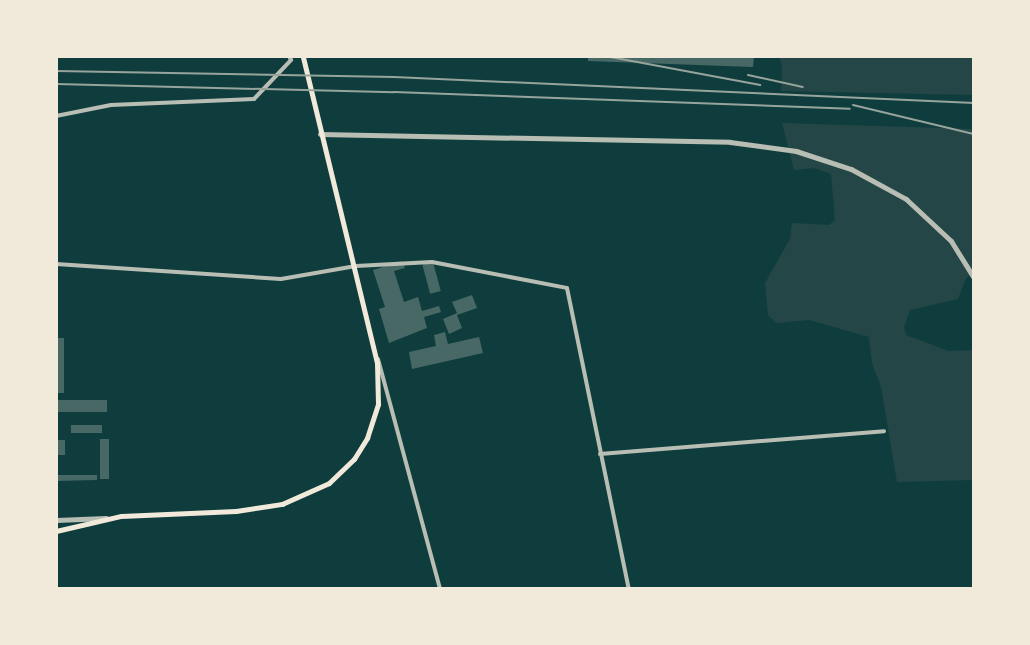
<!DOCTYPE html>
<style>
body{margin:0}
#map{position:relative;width:1030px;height:645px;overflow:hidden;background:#0f3d3e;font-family:Jost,sans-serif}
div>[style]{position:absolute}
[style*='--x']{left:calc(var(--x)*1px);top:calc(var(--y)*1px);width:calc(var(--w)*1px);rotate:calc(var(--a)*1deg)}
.green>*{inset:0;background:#244646}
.building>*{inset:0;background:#486865;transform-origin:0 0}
.minor>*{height:4px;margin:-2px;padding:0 2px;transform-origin:2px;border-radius:2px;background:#b8beb3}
.tertiary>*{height:5px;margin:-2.5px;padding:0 2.5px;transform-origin:2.5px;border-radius:2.5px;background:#b8beb3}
.secondary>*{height:5px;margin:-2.5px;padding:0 2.5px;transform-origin:2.5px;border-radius:2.5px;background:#f1e9da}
.rail>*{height:2px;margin:-1px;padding:0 1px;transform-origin:1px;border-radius:1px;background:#97a49c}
span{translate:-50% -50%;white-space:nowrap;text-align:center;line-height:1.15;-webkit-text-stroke:6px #f1e9da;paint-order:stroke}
.frame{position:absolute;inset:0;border:58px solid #f1e9da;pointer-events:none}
</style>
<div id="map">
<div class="green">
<div style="clip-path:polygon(779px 56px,974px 56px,974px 95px,781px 91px,782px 67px)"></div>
<div style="clip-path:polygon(782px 123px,974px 129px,974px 273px,966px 278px,958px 299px,910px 310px,904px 327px,906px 335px,949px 351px,974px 350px,974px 480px,897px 482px,881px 387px,872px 363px,869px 337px,809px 320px,776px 323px,768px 315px,765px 283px,790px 239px,792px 223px,829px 225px,835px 220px,831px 174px,814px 168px,794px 170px)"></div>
</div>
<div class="building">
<div style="clip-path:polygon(588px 56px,754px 56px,753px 67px,588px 61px)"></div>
<div style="clip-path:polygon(402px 261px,405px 268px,394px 271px,404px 302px,418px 297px,422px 311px,439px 306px,441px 312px,424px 317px,427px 328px,389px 343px,379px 309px,385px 307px,373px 270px)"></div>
<div style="left:433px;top:262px;width:30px;height:11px;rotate:75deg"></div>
<div style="clip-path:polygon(472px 295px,477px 308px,457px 315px,462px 328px,449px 334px,443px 319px,457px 313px,452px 302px)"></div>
<div style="clip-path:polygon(445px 332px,448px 344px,479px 337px,483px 353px,412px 369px,409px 352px,436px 346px,434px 335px)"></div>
<div style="left:56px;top:338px;width:8px;height:55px"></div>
<div style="left:56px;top:400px;width:51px;height:12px"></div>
<div style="left:102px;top:425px;width:8px;height:31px;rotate:90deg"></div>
<div style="left:100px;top:439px;width:9px;height:40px"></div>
<div style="left:56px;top:440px;width:9px;height:15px"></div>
<div style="clip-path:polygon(56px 475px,97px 475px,97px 480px,56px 481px)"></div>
</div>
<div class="minor">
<div style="--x:56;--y:116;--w:56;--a:-11.3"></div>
<div style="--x:111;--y:105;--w:143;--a:-2.4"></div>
<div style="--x:254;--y:99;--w:54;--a:-46.5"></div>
<div style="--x:291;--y:60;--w:4;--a:-117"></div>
<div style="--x:56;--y:264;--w:225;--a:3.8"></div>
<div style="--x:281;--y:279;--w:76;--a:-9.8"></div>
<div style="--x:356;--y:266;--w:76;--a:-3"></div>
<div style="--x:432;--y:262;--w:137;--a:10.9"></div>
<div style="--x:567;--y:288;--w:307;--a:78.4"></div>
<div style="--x:378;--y:359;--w:238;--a:74.9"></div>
<div style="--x:600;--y:454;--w:285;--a:-4.6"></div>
</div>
<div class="tertiary">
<div style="--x:320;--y:134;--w:410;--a:1.1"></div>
<div style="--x:730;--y:142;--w:67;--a:7.8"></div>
<div style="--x:796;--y:151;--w:58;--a:18.1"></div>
<div style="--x:851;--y:169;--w:63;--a:28.6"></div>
<div style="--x:906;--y:199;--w:62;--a:43"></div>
<div style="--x:951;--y:241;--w:44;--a:58.1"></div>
<div style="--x:56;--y:520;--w:50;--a:-2.3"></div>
</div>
<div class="secondary">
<div style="--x:56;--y:531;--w:67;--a:-13"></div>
<div style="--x:121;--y:516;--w:115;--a:-2.5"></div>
<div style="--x:236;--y:511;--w:47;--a:-8.7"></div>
<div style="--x:282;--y:504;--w:51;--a:-24.1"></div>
<div style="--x:329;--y:483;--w:35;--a:-44"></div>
<div style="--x:354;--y:459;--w:25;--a:-58"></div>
<div style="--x:367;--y:438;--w:36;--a:-72"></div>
<div style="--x:378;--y:404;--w:41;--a:-91.4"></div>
<div style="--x:377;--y:363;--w:316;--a:-103.6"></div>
</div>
<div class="rail">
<div style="--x:605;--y:56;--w:158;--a:10.6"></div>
<div style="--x:56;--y:71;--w:338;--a:1"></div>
<div style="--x:394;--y:77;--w:581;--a:2.57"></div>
<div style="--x:748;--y:75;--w:56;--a:12.3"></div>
<div style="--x:56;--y:84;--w:338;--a:1.4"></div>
<div style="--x:394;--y:92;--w:456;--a:2.1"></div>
<div style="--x:853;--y:105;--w:124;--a:13.5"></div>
</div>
<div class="frame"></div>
</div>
